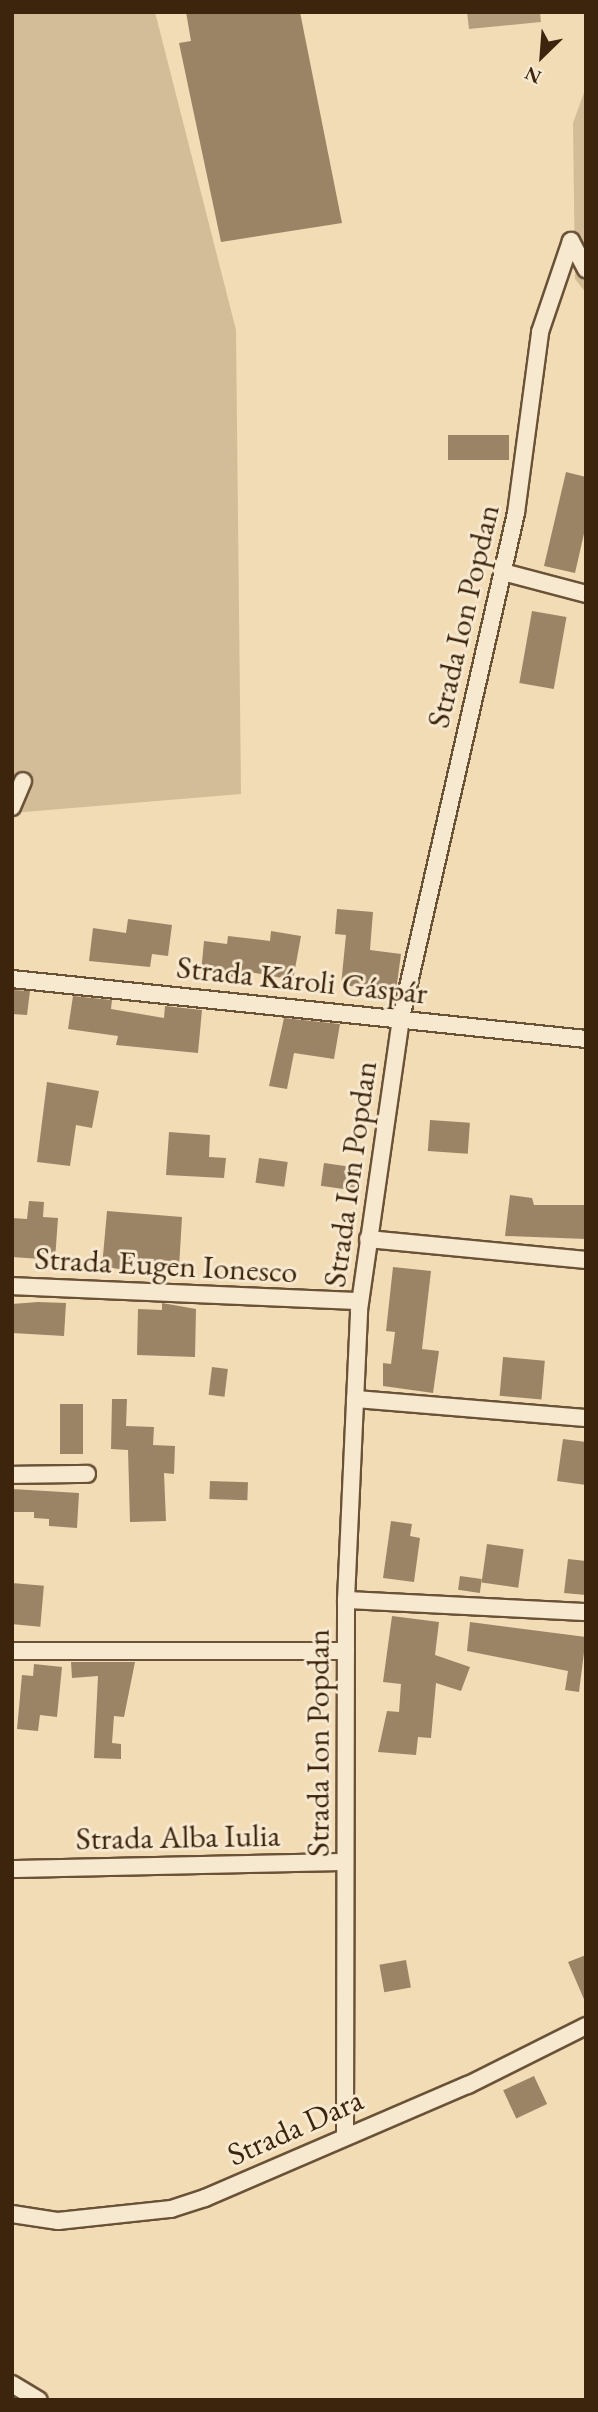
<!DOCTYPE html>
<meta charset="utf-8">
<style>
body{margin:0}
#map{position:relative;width:598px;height:2412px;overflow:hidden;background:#f2dcb6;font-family:"EB Garamond",serif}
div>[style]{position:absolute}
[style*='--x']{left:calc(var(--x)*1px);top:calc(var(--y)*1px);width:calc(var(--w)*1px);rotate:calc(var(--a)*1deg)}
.green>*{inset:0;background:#d3bd99}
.water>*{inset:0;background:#b49d7d}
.building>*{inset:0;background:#9b8465;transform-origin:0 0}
.roads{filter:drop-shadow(2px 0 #6a5237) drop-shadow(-2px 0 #6a5237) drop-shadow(0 2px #6a5237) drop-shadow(0 -2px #6a5237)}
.street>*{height:16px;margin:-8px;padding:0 8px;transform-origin:8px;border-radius:8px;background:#f7e8d0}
span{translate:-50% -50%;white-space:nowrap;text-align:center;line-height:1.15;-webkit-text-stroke:6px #f7e8d0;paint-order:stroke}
.street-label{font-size:32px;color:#3d240d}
.frame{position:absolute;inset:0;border:14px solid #3d240d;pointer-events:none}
.north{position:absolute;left:507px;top:21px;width:70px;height:70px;-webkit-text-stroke:5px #f7e8d0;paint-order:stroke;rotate:205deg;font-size:19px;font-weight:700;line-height:28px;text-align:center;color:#3d240d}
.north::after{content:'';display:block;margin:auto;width:24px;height:32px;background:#3d240d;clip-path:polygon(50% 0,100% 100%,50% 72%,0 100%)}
</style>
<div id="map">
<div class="green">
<div style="clip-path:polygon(12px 12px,155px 12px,236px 330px,241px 794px,12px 813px)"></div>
<div style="clip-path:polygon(586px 87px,586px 293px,575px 279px,573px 123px)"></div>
</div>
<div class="water">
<div style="clip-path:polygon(467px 12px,540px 12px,541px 22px,469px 29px)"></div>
</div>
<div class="building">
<div style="clip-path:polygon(186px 12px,300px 12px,342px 223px,221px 242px,179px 43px,191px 41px)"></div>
<div style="left:509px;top:435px;width:25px;height:61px;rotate:90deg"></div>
<div style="clip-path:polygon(566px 472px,586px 477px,586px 525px,575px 573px,544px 566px)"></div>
<div style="left:532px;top:611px;width:35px;height:73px;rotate:10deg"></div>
<div style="clip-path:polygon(337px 909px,373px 912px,370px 950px,401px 954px,396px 991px,341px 985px,346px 935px,335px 934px)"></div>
<div style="clip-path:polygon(128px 919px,172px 925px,168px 956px,152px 954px,150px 967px,89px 961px,93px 928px,126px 933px)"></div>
<div style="clip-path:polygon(271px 931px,301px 936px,293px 980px,244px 971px,244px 978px,201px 973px,204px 941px,227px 944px,228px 936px,270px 941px)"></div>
<div style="clip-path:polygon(12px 990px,30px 991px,27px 1015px,12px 1014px)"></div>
<div style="clip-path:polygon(73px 996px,112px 1000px,111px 1009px,164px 1018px,165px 1006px,202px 1010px,198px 1053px,116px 1045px,118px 1036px,68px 1029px)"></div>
<div style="clip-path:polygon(284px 1018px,340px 1024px,334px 1059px,294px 1053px,287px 1089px,269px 1086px)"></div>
<div style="clip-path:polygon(47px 1082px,99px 1091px,92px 1128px,76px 1125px,70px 1166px,37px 1162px)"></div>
<div style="left:430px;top:1120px;width:40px;height:31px;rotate:4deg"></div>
<div style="clip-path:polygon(169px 1132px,210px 1135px,209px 1157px,226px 1158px,224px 1178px,166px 1175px)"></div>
<div style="left:259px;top:1158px;width:29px;height:25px;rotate:8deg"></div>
<div style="left:324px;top:1163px;width:37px;height:23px;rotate:8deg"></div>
<div style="clip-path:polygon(510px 1195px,532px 1198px,534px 1205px,586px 1205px,586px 1239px,505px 1236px)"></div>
<div style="clip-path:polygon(29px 1201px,44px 1202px,43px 1217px,58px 1218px,55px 1260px,12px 1257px,12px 1218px,27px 1219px)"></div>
<div style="clip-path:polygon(107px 1211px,182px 1217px,179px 1268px,121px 1260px,120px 1269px,102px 1267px)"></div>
<div style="clip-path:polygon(393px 1267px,431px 1271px,422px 1349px,439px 1351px,433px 1393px,383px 1386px,383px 1363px,391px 1364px,395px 1332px,386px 1331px)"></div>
<div style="clip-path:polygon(38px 1302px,66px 1303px,64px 1336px,12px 1333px,12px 1304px)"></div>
<div style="clip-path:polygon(162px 1303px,196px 1309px,195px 1357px,137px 1355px,138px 1309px,162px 1310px)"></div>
<div style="left:503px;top:1357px;width:42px;height:39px;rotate:5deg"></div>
<div style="left:212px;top:1367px;width:16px;height:28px;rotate:7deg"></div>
<div style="clip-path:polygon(112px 1399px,127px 1399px,126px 1426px,154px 1427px,153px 1445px,175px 1446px,174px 1474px,164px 1473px,166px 1521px,130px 1522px,128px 1450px,111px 1449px)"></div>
<div style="left:60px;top:1404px;width:23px;height:50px"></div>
<div style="clip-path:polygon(563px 1439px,586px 1442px,586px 1485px,557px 1481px)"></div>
<div style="left:210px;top:1481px;width:38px;height:18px;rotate:2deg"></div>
<div style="clip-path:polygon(12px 1489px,79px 1493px,77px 1528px,49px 1526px,49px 1519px,34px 1518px,34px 1512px,12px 1512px)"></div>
<div style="clip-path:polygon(391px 1521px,412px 1524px,410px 1536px,420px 1538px,414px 1582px,383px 1578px)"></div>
<div style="left:487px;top:1544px;width:37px;height:39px;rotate:8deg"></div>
<div style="clip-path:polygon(568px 1559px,586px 1561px,586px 1595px,564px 1593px)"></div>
<div style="left:460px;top:1576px;width:22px;height:14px;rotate:8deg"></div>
<div style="left:12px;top:1583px;width:32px;height:41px;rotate:5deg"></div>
<div style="clip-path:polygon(392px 1616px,439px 1622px,435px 1655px,470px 1667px,461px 1691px,436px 1683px,431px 1738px,418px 1737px,416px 1755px,378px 1752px,387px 1711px,399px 1712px,401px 1684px,383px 1682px)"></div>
<div style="clip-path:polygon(470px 1622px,586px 1637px,579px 1692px,565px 1690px,568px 1671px,467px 1651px)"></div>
<div style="clip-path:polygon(71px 1662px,135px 1662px,124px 1717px,114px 1716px,112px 1743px,121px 1744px,121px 1759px,94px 1758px,98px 1676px,72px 1678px)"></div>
<div style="clip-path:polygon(34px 1664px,62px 1667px,57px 1717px,40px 1715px,38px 1731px,17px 1729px,22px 1675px,33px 1676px)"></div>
<div style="clip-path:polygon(586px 1955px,586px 2004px,568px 1962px)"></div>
<div style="left:406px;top:1960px;width:28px;height:27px;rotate:80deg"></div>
<div style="left:534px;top:2076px;width:31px;height:34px;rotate:65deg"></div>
</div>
<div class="roads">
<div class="street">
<div style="--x:571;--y:241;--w:32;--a:62"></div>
<div style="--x:503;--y:572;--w:86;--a:14.8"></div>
<div style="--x:12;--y:807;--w:28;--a:-67"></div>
<div style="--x:12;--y:979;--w:577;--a:5.97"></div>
<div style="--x:368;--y:1239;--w:219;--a:5.5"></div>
<div style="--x:12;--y:1286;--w:348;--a:2.5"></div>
<div style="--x:355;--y:1399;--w:232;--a:4.7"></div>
<div style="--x:12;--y:1475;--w:75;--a:-0.8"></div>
<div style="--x:346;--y:1600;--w:240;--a:2.9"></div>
<div style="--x:12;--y:1651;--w:334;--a:0"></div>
<div style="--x:12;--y:1869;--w:333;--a:-1.2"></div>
<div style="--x:345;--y:2134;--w:534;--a:-89.89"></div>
<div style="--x:346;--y:1600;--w:290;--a:-87.4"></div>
<div style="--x:359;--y:1310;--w:295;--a:-81.8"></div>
<div style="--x:401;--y:1018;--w:518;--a:-77.17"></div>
<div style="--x:516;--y:513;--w:183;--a:-82.4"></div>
<div style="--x:540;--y:332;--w:96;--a:-71.2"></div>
<div style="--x:12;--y:2214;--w:47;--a:8.7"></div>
<div style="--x:58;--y:2221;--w:114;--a:-6.1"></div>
<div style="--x:171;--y:2209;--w:36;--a:-18"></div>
<div style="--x:205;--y:2198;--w:286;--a:-23.3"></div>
<div style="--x:468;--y:2085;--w:132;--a:-26.6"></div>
<div style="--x:12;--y:2384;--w:31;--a:31"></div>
</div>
</div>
<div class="street-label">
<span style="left:463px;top:616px;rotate:-77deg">Strada Ion Popdan</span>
<span style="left:302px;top:980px;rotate:6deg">Strada Károli Gáspár</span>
<span style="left:350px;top:1174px;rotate:-82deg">Strada Ion Popdan</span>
<span style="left:166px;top:1265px;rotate:3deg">Strada Eugen Ionesco</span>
<span style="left:318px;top:1743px;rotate:-90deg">Strada Ion Popdan</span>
<span style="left:178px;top:1837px;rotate:-1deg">Strada Alba Iulia</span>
<span style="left:295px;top:2127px;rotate:-24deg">Strada Dara</span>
</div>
<div class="frame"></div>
<div class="north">N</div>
</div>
